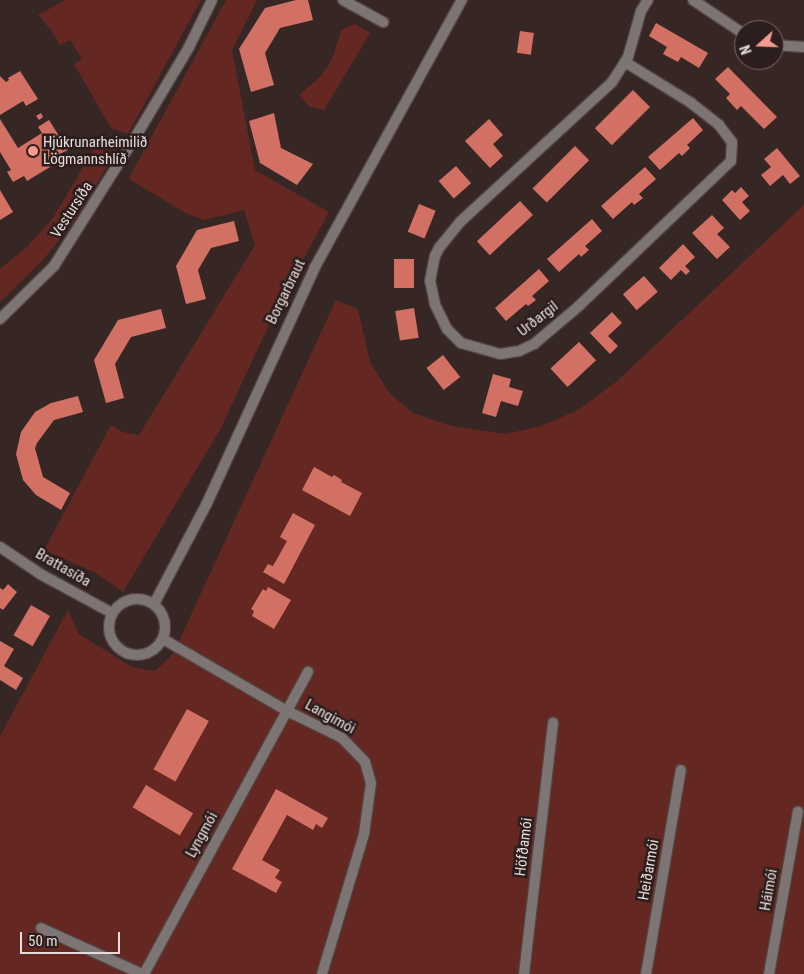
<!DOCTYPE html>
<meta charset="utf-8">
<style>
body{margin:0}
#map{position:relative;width:804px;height:974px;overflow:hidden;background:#362725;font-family:"Roboto Condensed",sans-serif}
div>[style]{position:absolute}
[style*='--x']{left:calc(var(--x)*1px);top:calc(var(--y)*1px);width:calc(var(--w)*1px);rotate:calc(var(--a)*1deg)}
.green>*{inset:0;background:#652721}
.building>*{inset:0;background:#d37064;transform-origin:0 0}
.roads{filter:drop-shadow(1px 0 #524442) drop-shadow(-1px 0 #524442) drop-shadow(0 1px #524442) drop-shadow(0 -1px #524442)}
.minor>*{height:10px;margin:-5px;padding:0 5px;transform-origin:5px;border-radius:5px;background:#7d7574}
.tertiary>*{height:10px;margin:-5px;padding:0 5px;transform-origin:5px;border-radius:5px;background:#7d7574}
.tertiary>.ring{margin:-5px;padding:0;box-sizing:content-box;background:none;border:10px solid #7d7574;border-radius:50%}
.dots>*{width:14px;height:14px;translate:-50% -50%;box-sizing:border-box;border:2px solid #2c1e1c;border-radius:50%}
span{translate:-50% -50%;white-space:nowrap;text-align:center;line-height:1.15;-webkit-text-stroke:5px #2c1e1c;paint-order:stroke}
.poi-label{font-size:15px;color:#e6dbda}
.left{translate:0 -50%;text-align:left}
.street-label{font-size:15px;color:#e6dbda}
.north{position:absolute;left:734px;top:20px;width:50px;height:50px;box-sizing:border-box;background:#2c1e1c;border:1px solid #766a68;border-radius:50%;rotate:250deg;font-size:14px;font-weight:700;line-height:20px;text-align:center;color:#e6dbda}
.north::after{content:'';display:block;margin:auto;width:18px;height:22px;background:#f59c90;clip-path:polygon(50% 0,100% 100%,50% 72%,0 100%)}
.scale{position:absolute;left:20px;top:932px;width:100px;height:22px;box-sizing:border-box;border:2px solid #e6dbda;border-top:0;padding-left:6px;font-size:15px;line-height:18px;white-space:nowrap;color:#e6dbda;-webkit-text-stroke:4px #2c1e1c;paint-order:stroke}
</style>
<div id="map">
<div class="green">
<div style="clip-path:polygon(65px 0,201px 0,128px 134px,111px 128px,74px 64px,82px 59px,70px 40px,60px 45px,51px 30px,38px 15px)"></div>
<div style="clip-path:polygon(226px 0,257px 0,232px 50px,255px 170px,329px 212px,275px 312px,220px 430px,123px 592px,96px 573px,44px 550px,111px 425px,122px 432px,139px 435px,255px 245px,244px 210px,204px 220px,186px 213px,132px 181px,129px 178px)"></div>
<div style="clip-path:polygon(355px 24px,370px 33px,324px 110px,310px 107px,299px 95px,320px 77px,328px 66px,334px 54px,341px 30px)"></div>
<div style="clip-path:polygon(101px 137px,120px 145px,75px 220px,43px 260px,0 302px,0 269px,28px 246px,53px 218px)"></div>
<div style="clip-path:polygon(804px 205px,804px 974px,0 974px,0 736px,68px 610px,79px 634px,132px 667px,155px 671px,173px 654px,336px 300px,358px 309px,370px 362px,390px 394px,413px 413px,451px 426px,506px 434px,541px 426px,578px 410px,616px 382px)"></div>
</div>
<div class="building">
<div style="clip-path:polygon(296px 0,308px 0,313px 20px,280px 28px,265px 53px,274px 85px,251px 92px,239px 49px,265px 8px)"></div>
<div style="clip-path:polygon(656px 23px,708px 53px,699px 68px,681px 57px,678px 62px,663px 54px,667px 47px,649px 36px)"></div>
<div style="left:520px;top:31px;width:14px;height:22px;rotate:8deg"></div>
<div style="clip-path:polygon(728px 67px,777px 117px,764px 129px,741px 106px,737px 110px,726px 98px,730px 94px,715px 79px)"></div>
<div style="clip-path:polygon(20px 71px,38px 99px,26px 106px,23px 101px,0 115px,0 76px,6px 82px,9px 80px,8px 78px)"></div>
<div style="left:633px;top:90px;width:24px;height:54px;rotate:45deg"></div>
<div style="clip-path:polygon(41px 113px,43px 117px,39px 120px,36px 116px)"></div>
<div style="clip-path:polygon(274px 113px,281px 148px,313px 164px,297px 185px,260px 163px,249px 121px)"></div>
<div style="clip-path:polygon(693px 118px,703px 130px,687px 145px,690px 148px,682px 156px,679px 153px,660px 170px,648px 157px)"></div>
<div style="clip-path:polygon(0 119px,18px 148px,42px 133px,38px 127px,49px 120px,68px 150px,51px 158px,55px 164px,27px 181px,24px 176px,13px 182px,7px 172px,11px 170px,0 152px)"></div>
<div style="clip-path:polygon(489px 119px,503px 135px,493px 144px,503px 156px,490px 168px,465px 141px)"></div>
<div style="left:575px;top:146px;width:20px;height:60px;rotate:45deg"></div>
<div style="clip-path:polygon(777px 148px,800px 176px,790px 184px,783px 175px,770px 186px,761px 175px,771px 167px,764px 159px)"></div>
<div style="left:456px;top:166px;width:23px;height:23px;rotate:49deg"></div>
<div style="clip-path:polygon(645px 167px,656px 179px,639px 194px,643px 198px,634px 205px,632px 202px,613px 219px,601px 206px)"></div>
<div style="clip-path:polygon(741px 187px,749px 196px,742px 202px,750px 211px,740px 220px,722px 200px,732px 190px,735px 193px)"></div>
<div style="clip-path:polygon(0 190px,13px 212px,0 220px)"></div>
<div style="left:520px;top:201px;width:19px;height:59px;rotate:47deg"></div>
<div style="left:419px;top:204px;width:18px;height:30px;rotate:22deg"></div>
<div style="clip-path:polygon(712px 215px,724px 228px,717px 234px,730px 247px,717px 259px,692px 233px)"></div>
<div style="clip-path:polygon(592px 219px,602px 231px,585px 246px,589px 250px,581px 257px,579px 254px,559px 272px,547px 259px)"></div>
<div style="clip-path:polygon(234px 221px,239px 241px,211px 248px,198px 270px,206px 299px,186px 304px,176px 266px,197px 230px)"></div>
<div style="clip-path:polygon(683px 244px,695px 257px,685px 266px,690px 271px,686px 275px,681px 270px,671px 280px,659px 268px)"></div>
<div style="left:394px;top:259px;width:20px;height:29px"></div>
<div style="clip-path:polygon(539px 269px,549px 281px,532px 296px,536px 300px,528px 306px,526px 304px,506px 321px,495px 308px)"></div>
<div style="left:644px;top:276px;width:21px;height:28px;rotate:49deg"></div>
<div style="left:414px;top:308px;width:30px;height:19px;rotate:81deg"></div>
<div style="clip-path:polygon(161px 309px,166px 328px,131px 337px,115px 364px,124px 398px,106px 403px,94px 360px,118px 320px)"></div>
<div style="clip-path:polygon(612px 312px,622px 323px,608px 336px,618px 346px,610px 354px,590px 333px)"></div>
<div style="left:579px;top:342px;width:25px;height:39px;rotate:47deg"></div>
<div style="left:443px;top:355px;width:28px;height:21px;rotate:52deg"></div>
<div style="clip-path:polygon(493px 374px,511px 379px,509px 387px,523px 391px,518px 406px,501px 401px,496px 417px,482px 413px)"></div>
<div style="clip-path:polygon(78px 396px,83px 412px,54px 420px,37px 443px,35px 448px,43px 477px,70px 493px,61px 510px,36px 495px,23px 480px,16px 454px,21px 432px,35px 412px,51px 403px)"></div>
<div style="clip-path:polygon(314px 467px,332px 477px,334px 475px,342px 480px,341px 482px,362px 493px,350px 516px,302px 490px)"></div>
<div style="clip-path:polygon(293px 513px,315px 525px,284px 584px,263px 572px,268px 564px,273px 566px,287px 541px,280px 537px)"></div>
<div style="clip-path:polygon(8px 584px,17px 592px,3px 610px,0 608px,0 588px,3px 590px)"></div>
<div style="clip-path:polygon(268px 587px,291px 600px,274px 629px,252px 616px,254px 611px,251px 609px,263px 589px,266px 591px)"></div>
<div style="left:31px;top:605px;width:22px;height:35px;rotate:30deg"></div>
<div style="clip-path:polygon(0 641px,14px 649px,4px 666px,23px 678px,16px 690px,0 680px)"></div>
<div style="left:187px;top:709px;width:25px;height:69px;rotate:29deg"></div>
<div style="left:146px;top:785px;width:55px;height:26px;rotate:31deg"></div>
<div style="clip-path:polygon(276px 789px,328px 818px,322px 828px,316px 824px,313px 830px,287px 815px,262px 860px,280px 870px,275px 878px,282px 882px,276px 893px,232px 869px)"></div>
</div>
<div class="roads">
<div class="minor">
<div style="--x:343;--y:0;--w:46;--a:28.8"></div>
<div style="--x:693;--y:0;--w:61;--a:33.7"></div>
<div style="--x:774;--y:45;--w:30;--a:4"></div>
<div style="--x:625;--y:62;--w:78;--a:31.8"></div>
<div style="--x:691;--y:103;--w:36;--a:38"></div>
<div style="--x:719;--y:125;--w:21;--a:53"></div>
<div style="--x:732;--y:142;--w:19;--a:93"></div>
<div style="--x:731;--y:161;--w:210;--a:136.4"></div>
<div style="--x:579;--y:306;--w:59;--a:139.8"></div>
<div style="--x:534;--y:344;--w:17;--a:155"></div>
<div style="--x:519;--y:351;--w:19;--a:171"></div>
<div style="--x:500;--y:354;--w:41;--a:-164.2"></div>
<div style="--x:461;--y:343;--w:20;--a:-135"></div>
<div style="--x:447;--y:329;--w:28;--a:-116"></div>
<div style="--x:435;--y:304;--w:24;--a:-102"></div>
<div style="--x:430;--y:281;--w:25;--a:-79"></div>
<div style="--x:435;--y:256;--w:9;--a:-63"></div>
<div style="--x:439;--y:248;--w:33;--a:-51"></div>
<div style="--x:460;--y:222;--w:207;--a:-42.6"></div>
<div style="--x:612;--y:82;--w:24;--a:-57"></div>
<div style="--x:625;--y:62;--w:6;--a:-59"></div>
<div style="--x:628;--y:57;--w:48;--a:-74.2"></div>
<div style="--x:641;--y:11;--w:13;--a:-58"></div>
<div style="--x:0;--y:547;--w:50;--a:33.7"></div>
<div style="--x:42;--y:575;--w:80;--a:28.5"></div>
<div style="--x:163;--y:639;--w:143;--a:30.1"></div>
<div style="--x:287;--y:711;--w:61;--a:26.1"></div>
<div style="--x:342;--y:738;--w:33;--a:46"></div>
<div style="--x:365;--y:762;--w:22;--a:74"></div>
<div style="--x:371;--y:783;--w:51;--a:97.8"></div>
<div style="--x:364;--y:834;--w:146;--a:106.7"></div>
<div style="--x:41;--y:928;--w:111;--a:24.5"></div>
<div style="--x:144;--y:974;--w:344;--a:-61.5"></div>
<div style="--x:524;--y:974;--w:253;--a:-83.4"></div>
<div style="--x:646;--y:974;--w:207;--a:-80.3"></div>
<div style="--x:769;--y:974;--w:165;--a:-79.9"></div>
</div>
<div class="tertiary">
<div style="--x:0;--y:319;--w:76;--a:-44.5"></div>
<div style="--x:54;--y:266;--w:160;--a:-57.8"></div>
<div style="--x:139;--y:131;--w:98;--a:-59.2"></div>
<div style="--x:189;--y:47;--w:52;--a:-63.9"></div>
<div class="ring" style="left:109px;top:599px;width:46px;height:46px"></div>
<div style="--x:154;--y:604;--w:114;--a:-62.3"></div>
<div style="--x:207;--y:503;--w:260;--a:-65.4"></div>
<div style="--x:315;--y:267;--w:305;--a:-61.2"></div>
</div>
</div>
<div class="dots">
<div style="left:33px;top:151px;background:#f59c90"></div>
</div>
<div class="poi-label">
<span class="left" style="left:43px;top:151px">Hjúkrunarheimilið<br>Lögmannshlíð</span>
</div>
<div class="street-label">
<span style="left:72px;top:210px;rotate:-57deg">Vestursíða</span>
<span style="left:286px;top:292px;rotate:-64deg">Borgarbraut</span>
<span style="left:538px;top:319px;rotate:-38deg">Urðargil</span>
<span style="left:63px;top:568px;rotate:30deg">Brattasíða</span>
<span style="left:330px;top:717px;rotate:29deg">Langimói</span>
<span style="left:202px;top:835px;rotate:-61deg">Lyngmói</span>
<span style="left:524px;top:847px;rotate:-83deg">Höfðamói</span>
<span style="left:649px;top:870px;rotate:-80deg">Heiðarmói</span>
<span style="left:769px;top:890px;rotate:-80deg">Háimói</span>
</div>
<div class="north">N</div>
<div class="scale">50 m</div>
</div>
